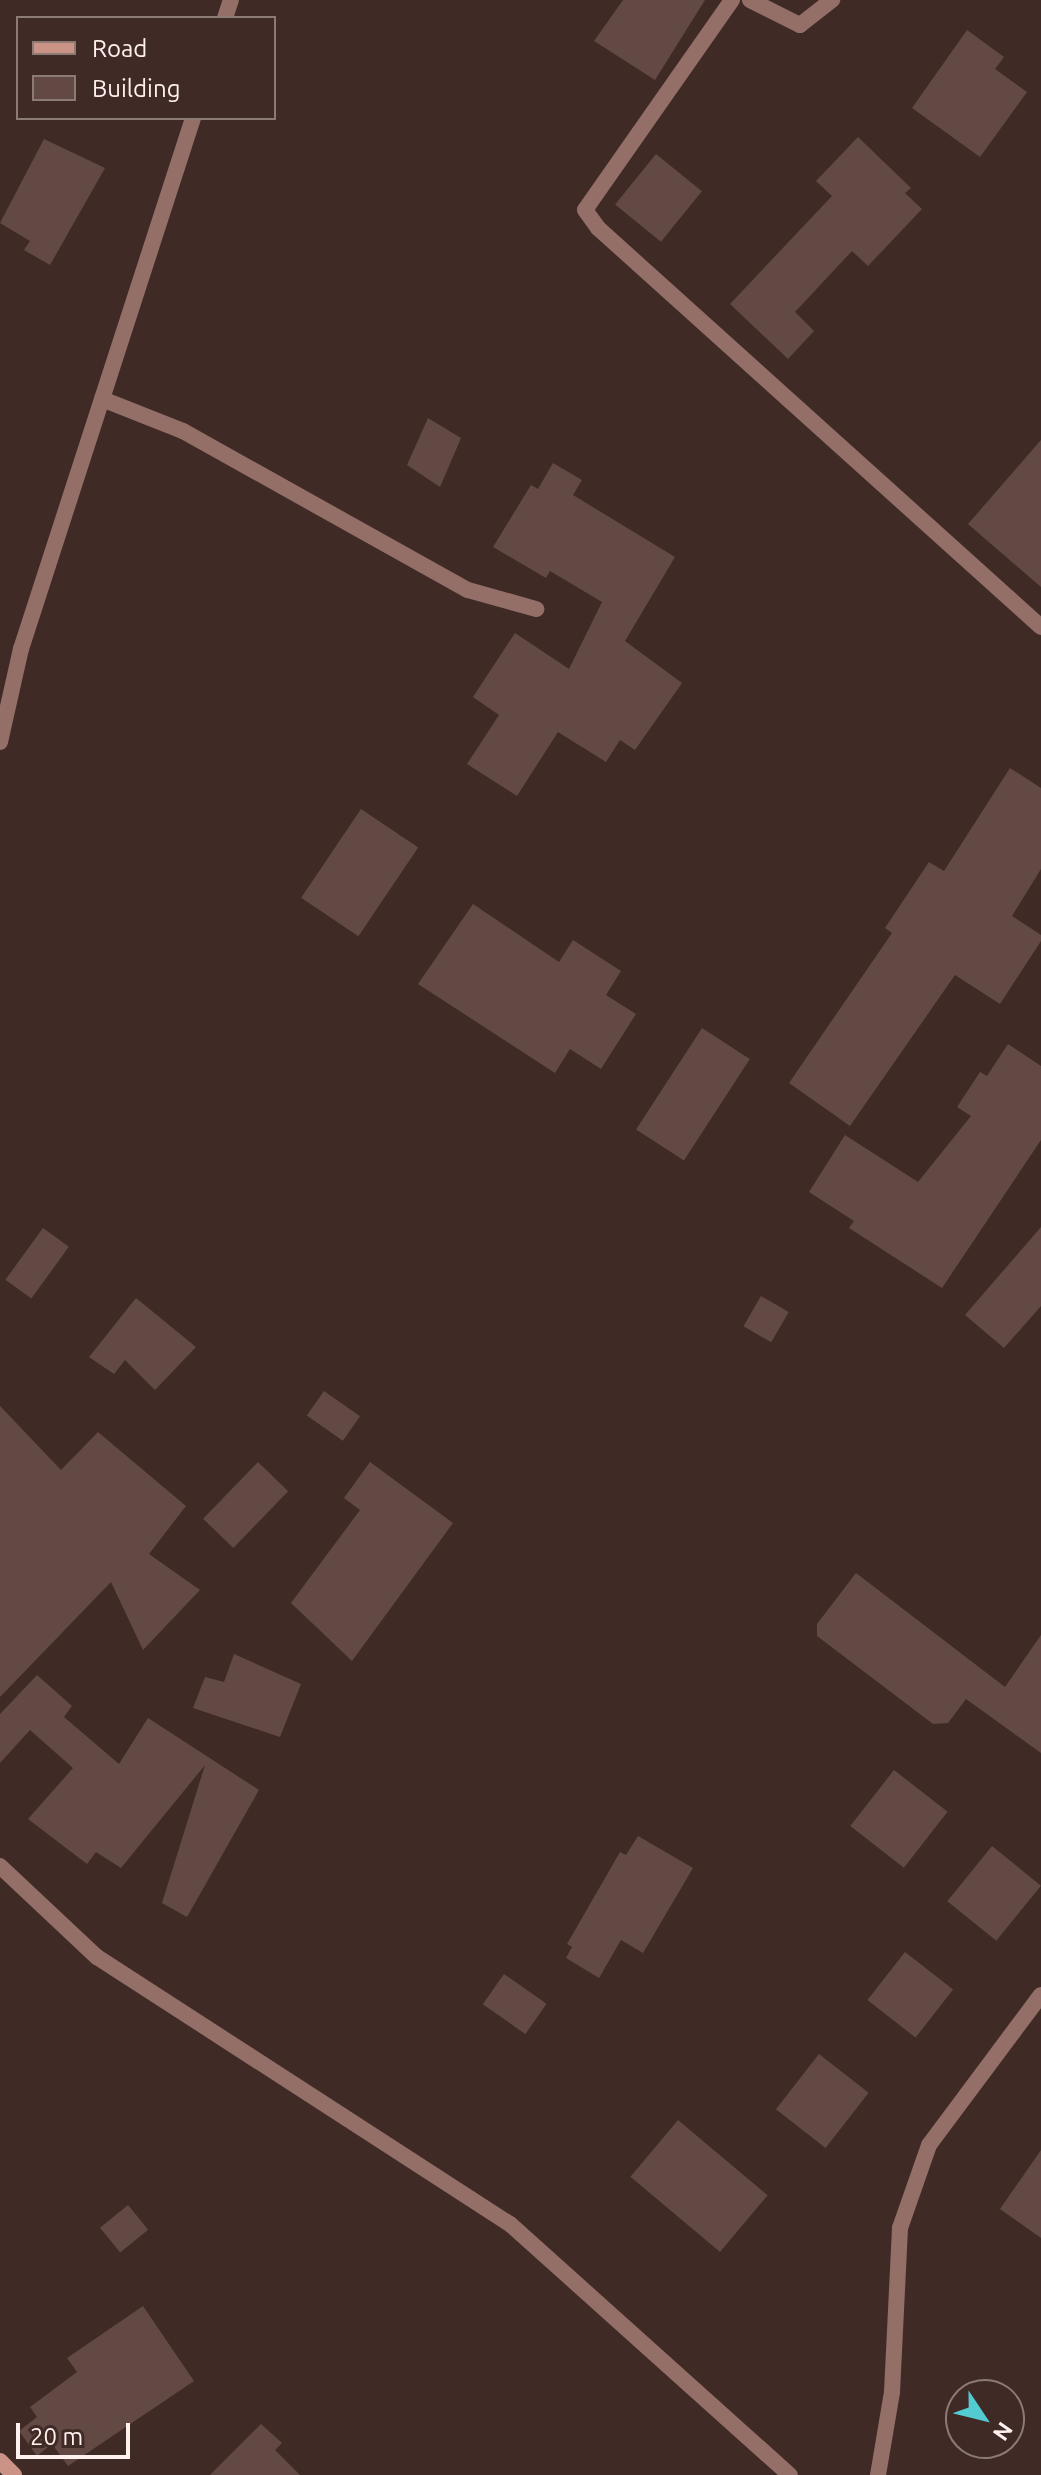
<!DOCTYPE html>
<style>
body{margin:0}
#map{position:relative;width:1041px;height:2475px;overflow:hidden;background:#402a26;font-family:Ubuntu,sans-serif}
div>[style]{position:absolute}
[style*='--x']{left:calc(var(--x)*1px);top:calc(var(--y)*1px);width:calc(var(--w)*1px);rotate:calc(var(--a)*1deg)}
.building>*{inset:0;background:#624944;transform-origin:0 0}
.service>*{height:16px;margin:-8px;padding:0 8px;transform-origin:8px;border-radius:8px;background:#936f68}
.minor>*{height:16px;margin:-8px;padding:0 8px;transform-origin:8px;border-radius:8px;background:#936f68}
.secondary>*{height:16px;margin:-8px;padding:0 8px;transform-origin:8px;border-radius:8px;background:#cb9286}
span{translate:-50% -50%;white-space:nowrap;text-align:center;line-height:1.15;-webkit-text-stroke:6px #402a26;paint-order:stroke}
.legend{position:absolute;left:16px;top:16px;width:260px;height:104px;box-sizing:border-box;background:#402a26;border:2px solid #8c7a76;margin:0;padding:10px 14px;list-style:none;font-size:24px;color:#fef1ef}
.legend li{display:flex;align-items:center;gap:16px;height:40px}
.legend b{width:40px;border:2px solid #8c7a76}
.north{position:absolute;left:945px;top:2379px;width:80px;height:80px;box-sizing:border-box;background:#402a26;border:2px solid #8c7a76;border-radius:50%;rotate:125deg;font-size:22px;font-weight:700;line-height:32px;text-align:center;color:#fef1ef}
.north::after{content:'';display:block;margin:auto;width:28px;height:36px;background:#52ccd1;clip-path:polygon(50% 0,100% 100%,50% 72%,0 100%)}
.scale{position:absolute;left:16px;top:2423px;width:114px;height:36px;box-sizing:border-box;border:4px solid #fef1ef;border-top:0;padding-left:10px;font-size:24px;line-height:28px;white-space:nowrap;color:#fef1ef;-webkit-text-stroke:6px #402a26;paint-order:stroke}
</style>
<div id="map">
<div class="building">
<div style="clip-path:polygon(623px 0,705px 0,655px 80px,594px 41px)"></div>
<div style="clip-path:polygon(967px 30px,1004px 57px,995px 69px,1027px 92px,980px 157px,912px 108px)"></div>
<div style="clip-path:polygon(858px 137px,911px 188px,905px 193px,922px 209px,868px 266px,852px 251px,795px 312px,814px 331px,788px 359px,730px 304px,832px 196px,816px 181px)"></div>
<div style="clip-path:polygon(44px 139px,105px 168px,50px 265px,24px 250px,30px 241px,0 223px)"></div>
<div style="left:656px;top:154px;width:59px;height:65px;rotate:39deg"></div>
<div style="clip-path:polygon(428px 418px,461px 438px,440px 487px,407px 465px)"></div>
<div style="clip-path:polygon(1041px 440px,1041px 587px,968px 524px)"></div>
<div style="clip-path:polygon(553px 463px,582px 480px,573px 495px,675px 557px,625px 641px,682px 683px,635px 750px,620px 740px,606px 762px,558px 732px,517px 796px,467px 764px,499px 715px,473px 697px,515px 633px,569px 669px,602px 602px,550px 571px,546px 578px,493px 547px,531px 485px,538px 489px)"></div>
<div style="clip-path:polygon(1010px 768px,1041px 788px,1041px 869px,1012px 916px,1041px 935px,1041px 941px,1000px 1004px,955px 975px,850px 1126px,789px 1083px,892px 933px,885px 928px,929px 862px,944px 871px)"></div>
<div style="left:361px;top:809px;width:69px;height:107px;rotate:34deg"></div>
<div style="clip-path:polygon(473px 904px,559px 962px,573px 940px,621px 971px,606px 995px,636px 1014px,601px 1069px,570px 1049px,555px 1073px,418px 984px)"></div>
<div style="left:702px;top:1028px;width:57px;height:121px;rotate:33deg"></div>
<div style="clip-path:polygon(1008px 1044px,1041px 1066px,1041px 1140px,942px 1288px,849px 1228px,854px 1221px,809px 1192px,845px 1135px,918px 1182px,971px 1116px,957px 1107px,980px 1072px,987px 1076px)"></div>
<div style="clip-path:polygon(1041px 1227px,1041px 1306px,1004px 1348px,965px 1315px)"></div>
<div style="left:43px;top:1228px;width:32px;height:64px;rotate:36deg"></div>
<div style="left:761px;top:1296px;width:32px;height:35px;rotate:30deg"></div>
<div style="clip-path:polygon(136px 1298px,196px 1347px,155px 1390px,125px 1360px,114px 1374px,89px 1357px)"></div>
<div style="left:324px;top:1391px;width:44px;height:30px;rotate:35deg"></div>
<div style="clip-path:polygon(0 1406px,61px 1470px,98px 1432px,186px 1506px,149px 1554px,200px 1590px,143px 1650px,111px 1582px,0 1697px)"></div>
<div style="left:258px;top:1462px;width:42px;height:79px;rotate:44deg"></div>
<div style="clip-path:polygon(370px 1462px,453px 1523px,352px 1661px,291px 1603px,360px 1510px,344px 1498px)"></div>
<div style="clip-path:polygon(856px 1573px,1005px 1687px,1041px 1635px,1041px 1753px,966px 1699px,948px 1723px,933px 1724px,817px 1636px,817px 1624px)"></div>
<div style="clip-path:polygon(234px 1654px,301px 1684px,280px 1737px,193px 1708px,205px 1677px,224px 1682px)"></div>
<div style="clip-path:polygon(37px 1675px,72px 1706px,64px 1717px,119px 1764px,148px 1718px,259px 1790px,187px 1917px,162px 1903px,205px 1765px,121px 1868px,96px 1852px,87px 1864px,28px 1819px,73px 1768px,30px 1730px,0 1763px,0 1714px)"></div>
<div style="left:894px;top:1770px;width:68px;height:71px;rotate:38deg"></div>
<div style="clip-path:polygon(638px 1836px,693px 1868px,643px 1953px,621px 1940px,599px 1978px,566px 1958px,572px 1947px,567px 1944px,620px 1852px,626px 1855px)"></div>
<div style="left:992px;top:1846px;width:63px;height:71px;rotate:39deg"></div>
<div style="left:905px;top:1952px;width:61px;height:61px;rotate:38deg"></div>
<div style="left:504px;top:1974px;width:52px;height:37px;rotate:35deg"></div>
<div style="left:819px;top:2054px;width:63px;height:70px;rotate:38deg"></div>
<div style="left:678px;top:2120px;width:117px;height:74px;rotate:40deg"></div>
<div style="clip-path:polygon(1041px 2150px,1041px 2238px,1000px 2209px)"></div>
<div style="left:128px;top:2205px;width:32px;height:36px;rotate:51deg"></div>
<div style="clip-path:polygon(143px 2306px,194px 2381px,68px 2466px,52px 2444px,37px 2456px,19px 2431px,37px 2417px,30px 2407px,77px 2372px,67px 2358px)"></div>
<div style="clip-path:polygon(261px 2424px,282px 2443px,275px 2450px,300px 2475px,210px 2475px)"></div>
</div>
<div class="service">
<div style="--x:750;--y:0;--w:56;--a:26.6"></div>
<div style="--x:800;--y:25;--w:41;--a:-38"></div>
<div style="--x:102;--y:399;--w:87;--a:21.6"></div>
<div style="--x:183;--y:431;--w:326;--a:29.2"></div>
<div style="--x:468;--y:590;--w:71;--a:15.6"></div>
</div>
<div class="minor">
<div style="--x:732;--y:0;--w:256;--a:125"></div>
<div style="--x:585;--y:210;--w:22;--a:54"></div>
<div style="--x:598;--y:228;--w:596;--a:42.01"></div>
<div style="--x:225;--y:18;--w:19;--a:-72"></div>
<div style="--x:0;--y:742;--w:95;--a:-77.3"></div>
<div style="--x:21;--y:649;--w:558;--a:-72.05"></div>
<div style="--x:0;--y:1866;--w:133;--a:43.2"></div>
<div style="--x:97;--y:1957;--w:492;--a:32.9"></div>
<div style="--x:510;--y:2224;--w:376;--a:41.9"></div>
<div style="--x:878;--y:2475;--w:84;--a:-80.4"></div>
<div style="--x:892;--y:2392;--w:164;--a:-87.2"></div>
<div style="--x:900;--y:2228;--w:88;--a:-70.7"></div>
<div style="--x:929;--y:2145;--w:187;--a:-53.3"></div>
</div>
<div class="secondary">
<div style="--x:0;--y:2461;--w:20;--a:45"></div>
</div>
<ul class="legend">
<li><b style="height:10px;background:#cb9286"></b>Road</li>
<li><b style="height:22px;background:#624944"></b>Building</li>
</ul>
<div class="north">N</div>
<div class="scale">20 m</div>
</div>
